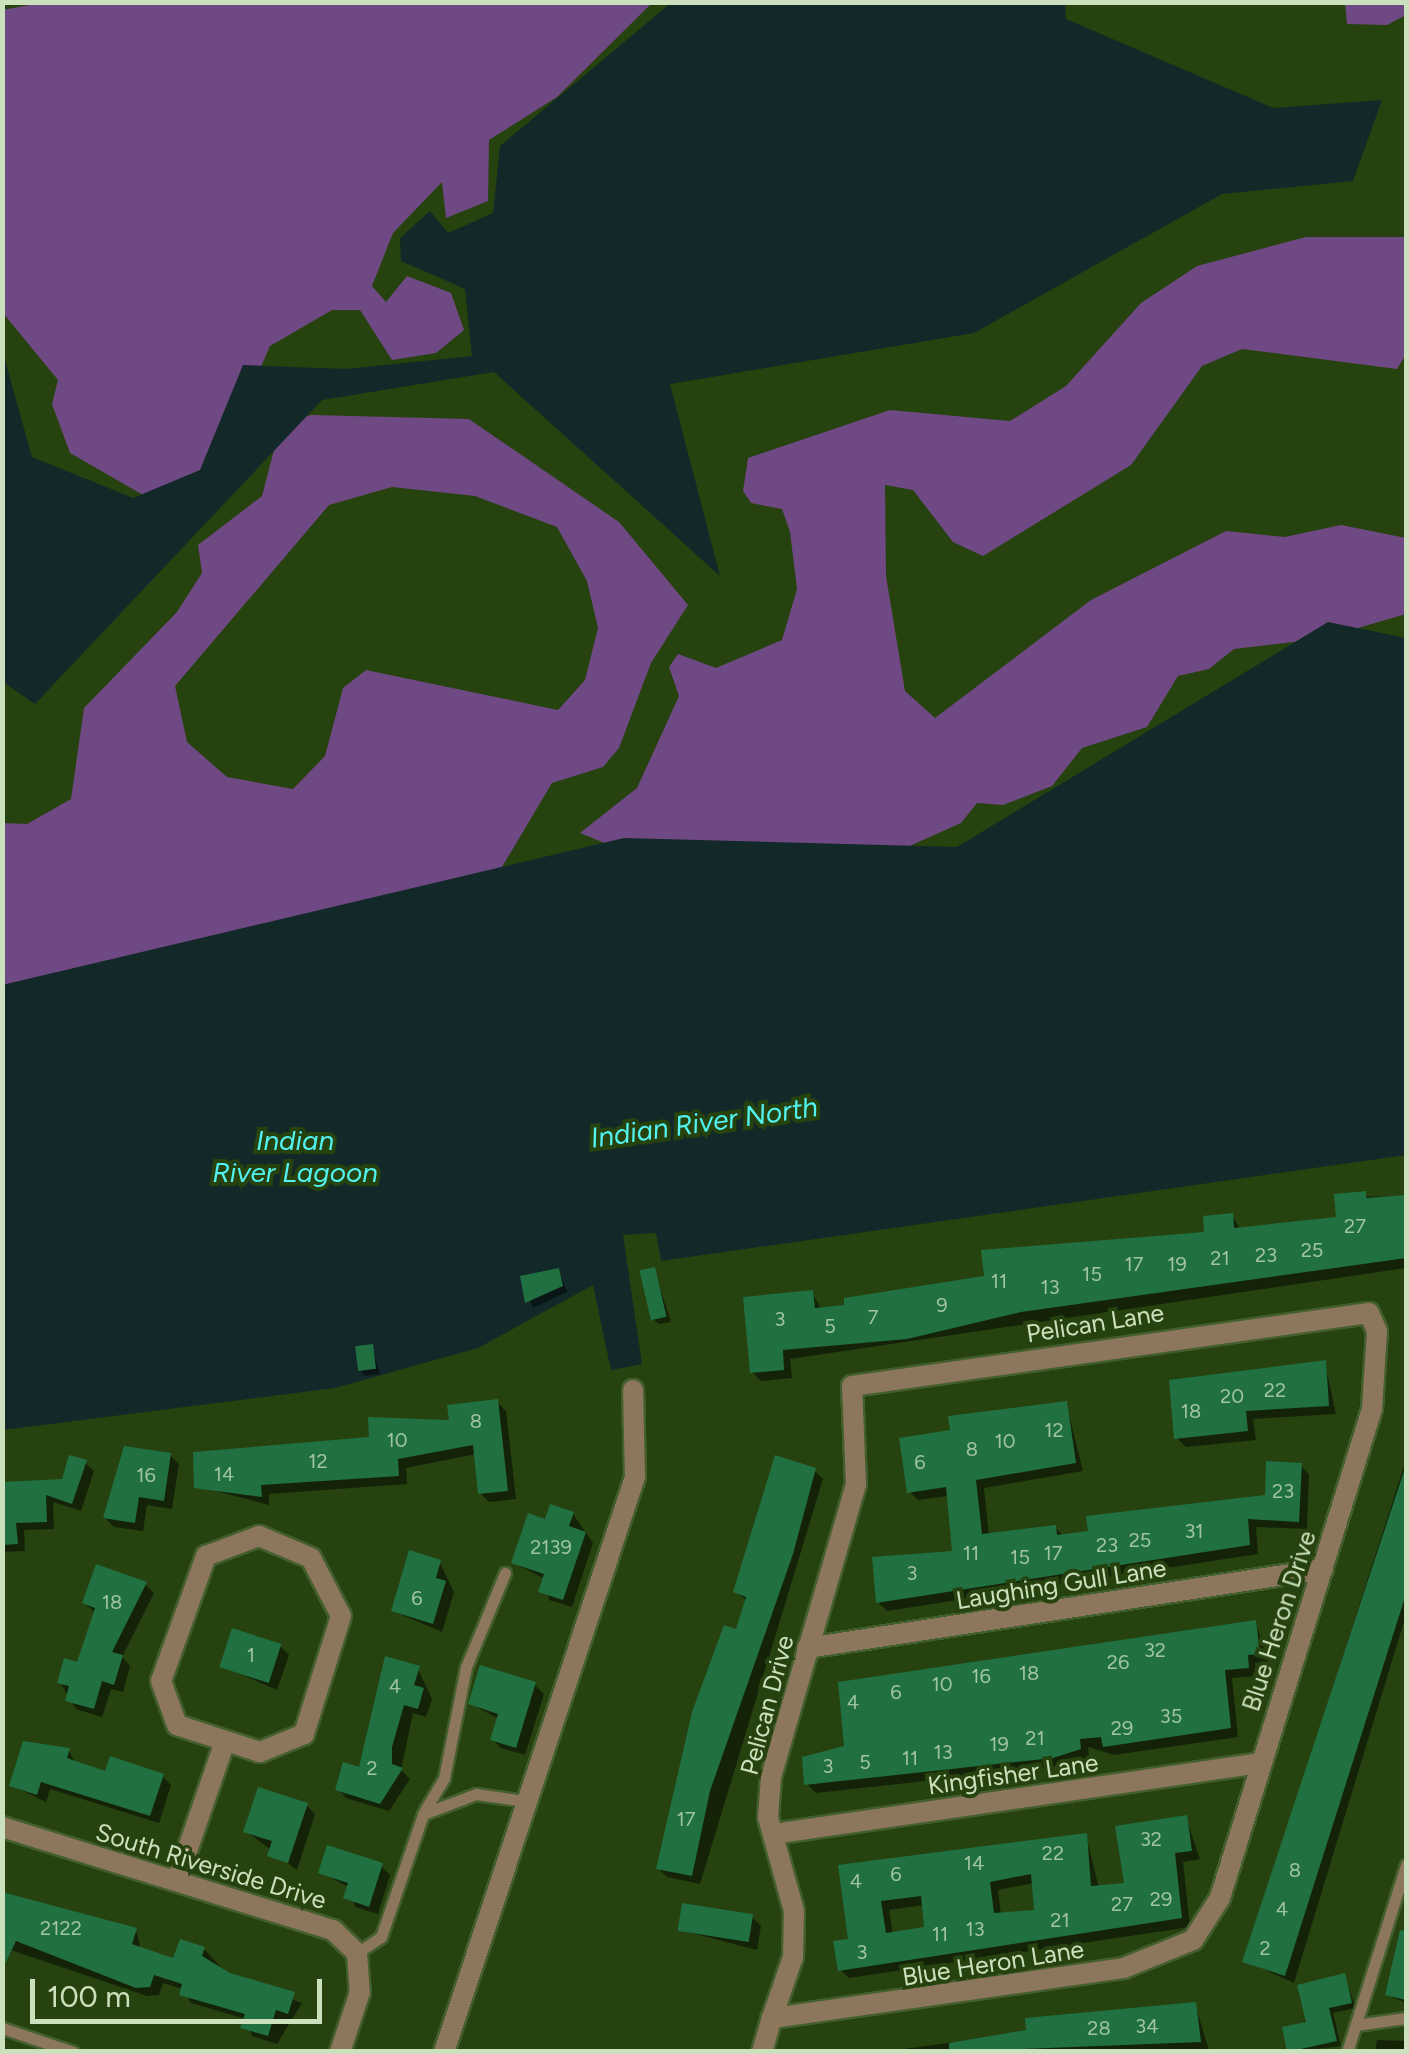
<!DOCTYPE html>
<style>
body{margin:0}
#map{position:relative;width:1409px;height:2054px;overflow:hidden;background:#26420f;font-family:Figtree,sans-serif}
div>[style]{position:absolute}
[style*='--x']{left:calc(var(--x)*1px);top:calc(var(--y)*1px);width:calc(var(--w)*1px);rotate:calc(var(--a)*1deg)}
.green>*{inset:0;background:#6f4983}
.water>*{inset:0;background:#132828}
.shadow>*{inset:0;background:#0007}
.building>*{inset:0;background:#207042;transform-origin:0 0}
.roads{filter:drop-shadow(2px 0 #445f2e) drop-shadow(-2px 0 #445f2e) drop-shadow(0 2px #445f2e) drop-shadow(0 -2px #445f2e)}
.service>*{height:11px;margin:-5.5px;padding:0 5.5px;transform-origin:5.5px;border-radius:5.5px;background:#8d775c}
.minor>*{height:20px;margin:-10px;padding:0 10px;transform-origin:10px;border-radius:10px;background:#8d775c}
.tertiary>*{height:20px;margin:-10px;padding:0 10px;transform-origin:10px;border-radius:10px;background:#8d775c}
span{translate:-50% -50%;white-space:nowrap;text-align:center;line-height:1.15;-webkit-text-stroke:8px #26420f;paint-order:stroke}
.number-label{font-size:20px;color:#a0c59e}
.number-label span{-webkit-text-stroke-width:0}
.street-label{font-size:25px;color:#cbe1bd}
.water-label{font-size:28px;color:#51f2f0;font-style:italic}
.frame{position:absolute;inset:0;border:5px solid #cbe1bd;pointer-events:none}
.scale{position:absolute;left:30px;top:1979px;width:292px;height:45px;box-sizing:border-box;border:5px solid #cbe1bd;border-top:0;padding-left:12px;font-size:30px;line-height:35px;white-space:nowrap;color:#cbe1bd;-webkit-text-stroke:8px #26420f;paint-order:stroke}
</style>
<div id="map">
<div class="green">
<div style="clip-path:polygon(46px 2px,652px 3px,557px 97px,489px 140px,488px 201px,446px 218px,442px 182px,393px 233px,372px 286px,386px 302px,407px 276px,451px 293px,464px 330px,436px 353px,392px 360px,360px 310px,332px 310px,270px 346px,218px 466px,150px 499px,70px 453px,52px 404px,58px 380px,3px 313px,2px 10px)"></div>
<div style="clip-path:polygon(1345px 3px,1406px 3px,1406px 15px,1387px 25px,1347px 24px)"></div>
<div style="clip-path:polygon(1306px 237px,1406px 237px,1406px 354px,1397px 369px,1242px 349px,1202px 366px,1131px 465px,983px 556px,953px 542px,913px 490px,885px 485px,886px 576px,905px 691px,935px 718px,1091px 600px,1226px 531px,1285px 537px,1341px 525px,1406px 538px,1406px 614px,1320px 639px,1234px 649px,1209px 669px,1178px 676px,1147px 727px,1082px 748px,1052px 786px,1003px 805px,977px 803px,961px 823px,905px 848px,612px 846px,580px 833px,637px 788px,679px 696px,669px 667px,678px 654px,716px 668px,782px 640px,797px 589px,790px 532px,782px 509px,751px 503px,743px 491px,748px 458px,890px 410px,1010px 421px,1066px 386px,1141px 303px,1197px 266px)"></div>
<div style="clip-path:polygon(evenodd,312px 415px,469px 419px,619px 522px,688px 605px,651px 663px,619px 748px,603px 767px,552px 783px,499px 872px,3px 1010px,3px 823px,27px 824px,71px 799px,84px 708px,177px 612px,202px 573px,198px 545px,262px 496px,274px 450px,298px 418px,312px 415px,392px 487px,475px 496px,557px 527px,587px 581px,598px 628px,585px 680px,558px 710px,366px 670px,343px 688px,325px 756px,293px 789px,227px 777px,187px 742px,175px 686px,329px 505px,392px 487px)"></div>
</div>
<div class="water">
<div style="clip-path:polygon(672px 2px,1065px 3px,1066px 19px,1273px 108px,1382px 100px,1353px 181px,1222px 194px,974px 333px,670px 384px,720px 576px,494px 372px,322px 400px,35px 704px,3px 682px,3px 353px,32px 457px,133px 498px,200px 470px,243px 365px,346px 369px,472px 356px,465px 289px,401px 261px,400px 238px,430px 211px,448px 233px,493px 213px,500px 146px)"></div>
<div style="clip-path:polygon(1328px 622px,1406px 638px,1406px 1155px,661px 1261px,656px 1233px,623px 1235px,642px 1364px,611px 1370px,593px 1285px,478px 1348px,335px 1388px,3px 1430px,2px 985px,624px 838px,957px 847px)"></div>
</div>
<div class="shadow">
<div style="clip-path:polygon(1406px 1196px,1406px 1268px,790px 1359px,792px 1378px,761px 1381px,752px 1372px,812px 1293px,822px 1310px,1207px 1234px,1232px 1216px,1241px 1230px,1339px 1219px,1337px 1197px)"></div>
<div style="clip-path:polygon(654px 1270px,671px 1322px,659px 1324px,653px 1319px)"></div>
<div style="clip-path:polygon(559px 1271px,567px 1292px,533px 1308px,522px 1278px)"></div>
<div style="clip-path:polygon(372px 1347px,380px 1374px,365px 1376px,360px 1370px)"></div>
<div style="clip-path:polygon(1325px 1363px,1336px 1414px,1253px 1419px,1256px 1440px,1186px 1447px,1177px 1438px)"></div>
<div style="clip-path:polygon(497px 1402px,506px 1411px,516px 1499px,489px 1502px,480px 1493px,476px 1454px,406px 1468px,407px 1484px,269px 1494px,269px 1505px,197px 1486px,452px 1423px)"></div>
<div style="clip-path:polygon(1066px 1403px,1083px 1471px,984px 1488px,989px 1535px,1055px 1527px,1064px 1537px,1267px 1497px,1300px 1465px,1309px 1474px,1307px 1529px,1256px 1527px,1258px 1554px,887px 1611px,878px 1602px,955px 1553px,949px 1496px,918px 1500px,909px 1491px,952px 1432px)"></div>
<div style="clip-path:polygon(170px 1455px,179px 1464px,172px 1509px,147px 1505px,143px 1531px,114px 1527px,105px 1518px)"></div>
<div style="clip-path:polygon(1406px 1460px,1406px 1615px,1294px 1983px,1245px 1961px)"></div>
<div style="clip-path:polygon(85px 1463px,94px 1471px,81px 1511px,53px 1502px,54px 1529px,24px 1530px,25px 1551px,2px 1552px,2px 1484px,63px 1481px)"></div>
<div style="clip-path:polygon(814px 1470px,823px 1479px,700px 1884px,667px 1877px,658px 1868px,747px 1601px,736px 1592px)"></div>
<div style="clip-path:polygon(573px 1514px,593px 1543px,572px 1607px,549px 1600px,545px 1579px,514px 1563px,547px 1522px)"></div>
<div style="clip-path:polygon(440px 1563px,454px 1592px,442px 1632px,393px 1611px)"></div>
<div style="clip-path:polygon(146px 1585px,154px 1593px,122px 1657px,130px 1666px,123px 1692px,111px 1689px,102px 1717px,76px 1709px,60px 1682px,79px 1665px,94px 1612px,85px 1603px)"></div>
<div style="clip-path:polygon(1256px 1623px,1268px 1662px,1255px 1663px,1257px 1676px,1232px 1678px,1238px 1737px,1114px 1755px,1088px 1747px,1089px 1757px,1063px 1766px,816px 1793px,807px 1784px)"></div>
<div style="clip-path:polygon(280px 1646px,289px 1655px,277px 1690px,222px 1666px)"></div>
<div style="clip-path:polygon(418px 1669px,432px 1699px,426px 1717px,413px 1713px,401px 1770px,410px 1779px,389px 1811px,346px 1798px,338px 1789px,361px 1770px)"></div>
<div style="clip-path:polygon(535px 1685px,544px 1694px,525px 1755px,501px 1748px,492px 1739px,499px 1719px,471px 1704px)"></div>
<div style="clip-path:polygon(69px 1751px,76px 1764px,107px 1774px,162px 1776px,171px 1785px,159px 1823px,50px 1789px,46px 1802px,11px 1785px)"></div>
<div style="clip-path:polygon(306px 1805px,315px 1814px,297px 1870px,246px 1831px)"></div>
<div style="clip-path:polygon(evenodd,1186px 1818px,1200px 1859px,1183px 1862px,1190px 1927px,849px 1978px,840px 1969px,851px 1941px,841px 1867px,1086px 1836px,1099px 1888px,1127px 1886px,1186px 1818px,1034px 1883px,1036px 1913px,1001px 1915px,998px 1890px,1034px 1883px,1186px 1818px,924px 1905px,927px 1929px,893px 1934px,889px 1910px,924px 1905px)"></div>
<div style="clip-path:polygon(381px 1866px,390px 1875px,378px 1914px,355px 1907px,350px 1888px,321px 1872px)"></div>
<div style="clip-path:polygon(2px 1893px,136px 1930px,141px 1950px,175px 1961px,204px 1949px,228px 1975px,302px 2003px,277px 2044px,252px 2036px,246px 2019px,191px 2003px,183px 1989px,163px 1983px,159px 1995px,147px 1996px,8px 1949px)"></div>
<div style="clip-path:polygon(752px 1917px,761px 1926px,757px 1950px,680px 1930px)"></div>
<div style="clip-path:polygon(1398px 1949px,1406px 1951px,1406px 2003px,1388px 1995px)"></div>
<div style="clip-path:polygon(1344px 1976px,1356px 2008px,1333px 2013px,1341px 2046px,1290px 2052px,1285px 2029px,1309px 2023px)"></div>
<div style="clip-path:polygon(1195px 2004px,1209px 2050px,882px 2052px,1029px 2032px)"></div>
<div style="clip-path:polygon(1377px 2040px,1406px 2041px,1406px 2052px,1375px 2052px)"></div>
</div>
<div class="building">
<div style="clip-path:polygon(1366px 1191px,1366px 1198px,1406px 1195px,1406px 1258px,1021px 1312px,907px 1339px,783px 1350px,784px 1370px,750px 1373px,743px 1297px,813px 1290px,815px 1308px,844px 1305px,844px 1298px,984px 1276px,981px 1250px,1204px 1232px,1203px 1216px,1233px 1213px,1234px 1228px,1336px 1217px,1334px 1194px)"></div>
<div style="left:655px;top:1267px;width:51px;height:16px;rotate:77deg"></div>
<div style="clip-path:polygon(559px 1268px,563px 1286px,525px 1303px,520px 1276px)"></div>
<div style="left:373px;top:1344px;width:25px;height:18px;rotate:83deg"></div>
<div style="clip-path:polygon(1326px 1360px,1329px 1406px,1246px 1411px,1248px 1431px,1174px 1439px,1169px 1380px)"></div>
<div style="clip-path:polygon(498px 1399px,508px 1491px,478px 1494px,473px 1445px,398px 1459px,399px 1476px,261px 1485px,262px 1497px,194px 1488px,193px 1452px,369px 1437px,368px 1417px,449px 1420px,447px 1405px)"></div>
<div style="clip-path:polygon(1067px 1401px,1076px 1463px,976px 1480px,982px 1534px,1056px 1525px,1057px 1535px,1088px 1531px,1086px 1516px,1265px 1495px,1266px 1461px,1302px 1463px,1299px 1522px,1248px 1519px,1250px 1545px,876px 1603px,872px 1557px,952px 1551px,946px 1487px,907px 1493px,899px 1438px,950px 1430px,948px 1416px)"></div>
<div style="clip-path:polygon(124px 1446px,171px 1453px,164px 1501px,139px 1497px,135px 1523px,103px 1518px)"></div>
<div style="clip-path:polygon(69px 1455px,87px 1460px,72px 1504px,46px 1495px,47px 1522px,16px 1523px,18px 1544px,2px 1545px,2px 1482px,62px 1479px)"></div>
<div style="clip-path:polygon(775px 1455px,816px 1468px,793px 1554px,710px 1791px,692px 1876px,656px 1869px,692px 1712px,724px 1625px,736px 1629px,746px 1597px,733px 1592px)"></div>
<div style="clip-path:polygon(1406px 1465px,1406px 1594px,1285px 1976px,1242px 1962px)"></div>
<div style="clip-path:polygon(550px 1504px,574px 1512px,569px 1526px,586px 1532px,563px 1600px,538px 1592px,544px 1574px,511px 1563px,528px 1513px,545px 1519px)"></div>
<div style="clip-path:polygon(409px 1550px,441px 1560px,436px 1578px,446px 1581px,433px 1624px,391px 1611px)"></div>
<div style="clip-path:polygon(96px 1564px,147px 1582px,112px 1652px,123px 1655px,114px 1685px,102px 1681px,94px 1709px,65px 1701px,69px 1686px,57px 1683px,64px 1658px,77px 1662px,95px 1608px,82px 1603px)"></div>
<div style="clip-path:polygon(1256px 1620px,1260px 1654px,1248px 1655px,1249px 1668px,1225px 1670px,1231px 1728px,1103px 1747px,1101px 1737px,1080px 1739px,1081px 1749px,1053px 1758px,804px 1785px,802px 1757px,844px 1746px,838px 1682px)"></div>
<div style="left:232px;top:1628px;width:52px;height:41px;rotate:18deg"></div>
<div style="clip-path:polygon(385px 1656px,420px 1666px,414px 1685px,424px 1688px,418px 1709px,404px 1705px,392px 1747px,392px 1764px,403px 1768px,380px 1804px,335px 1790px,343px 1762px,359px 1767px)"></div>
<div style="clip-path:polygon(480px 1665px,536px 1682px,516px 1748px,490px 1740px,498px 1714px,468px 1704px)"></div>
<div style="clip-path:polygon(23px 1741px,70px 1748px,67px 1758px,105px 1771px,110px 1756px,164px 1774px,150px 1816px,41px 1782px,37px 1795px,9px 1786px)"></div>
<div style="clip-path:polygon(258px 1787px,308px 1803px,288px 1863px,267px 1856px,272px 1841px,243px 1832px)"></div>
<div style="clip-path:polygon(evenodd,1187px 1815px,1192px 1851px,1175px 1853px,1182px 1918px,838px 1971px,833px 1941px,848px 1939px,838px 1865px,1087px 1833px,1091px 1886px,1124px 1883px,1115px 1826px,1187px 1815px,1031px 1874px,1034px 1910px,994px 1913px,990px 1882px,1031px 1874px,1187px 1815px,921px 1896px,924px 1927px,886px 1933px,881px 1901px,921px 1896px)"></div>
<div style="clip-path:polygon(327px 1845px,383px 1863px,369px 1907px,343px 1898px,348px 1883px,318px 1873px)"></div>
<div style="clip-path:polygon(2px 1892px,137px 1928px,132px 1944px,173px 1958px,180px 1939px,205px 1947px,202px 1956px,230px 1973px,295px 1992px,288px 2014px,276px 2010px,268px 2036px,240px 2028px,245px 2014px,179px 1995px,182px 1984px,154px 1975px,150px 1987px,136px 1988px,16px 1941px,2px 1970px)"></div>
<div style="left:682px;top:1903px;width:72px;height:28px;rotate:9deg"></div>
<div style="clip-path:polygon(1400px 1930px,1406px 1931px,1406px 2000px,1385px 1995px)"></div>
<div style="clip-path:polygon(1345px 1973px,1352px 2003px,1329px 2008px,1337px 2041px,1287px 2052px,1282px 2027px,1306px 2022px,1297px 1985px)"></div>
<div style="clip-path:polygon(1196px 2002px,1201px 2042px,949px 2052px,949px 2043px,1026px 2030px,1025px 2018px)"></div>
</div>
<div class="roads">
<div class="service">
<div style="--x:425;--y:1810;--w:37;--a:-59"></div>
<div style="--x:444;--y:1778;--w:113;--a:-78.8"></div>
<div style="--x:466;--y:1667;--w:102;--a:-67.5"></div>
<div style="--x:357;--y:1953;--w:29;--a:-34"></div>
<div style="--x:381;--y:1937;--w:130;--a:-71.1"></div>
<div style="--x:423;--y:1814;--w:57;--a:-20.7"></div>
<div style="--x:476;--y:1794;--w:49;--a:8.1"></div>
<div style="--x:1356;--y:2025;--w:50;--a:-8"></div>
<div style="--x:2;--y:2028;--w:75;--a:18.7"></div>
<div style="--x:1347;--y:2052;--w:196;--a:-72.5"></div>
</div>
<div class="minor">
<div style="--x:259;--y:1536;--w:56;--a:22.9"></div>
<div style="--x:311;--y:1558;--w:65;--a:62.7"></div>
<div style="--x:341;--y:1616;--w:124;--a:107.4"></div>
<div style="--x:304;--y:1734;--w:48;--a:157.8"></div>
<div style="--x:260;--y:1752;--w:87;--a:-162"></div>
<div style="--x:177;--y:1725;--w:47;--a:-110"></div>
<div style="--x:161;--y:1681;--w:133;--a:-70.2"></div>
<div style="--x:206;--y:1556;--w:57;--a:-20.7"></div>
<div style="--x:807;--y:1648;--w:522;--a:-8.7"></div>
<div style="--x:774;--y:1834;--w:491;--a:-8.3"></div>
<div style="--x:177;--y:1880;--w:147;--a:-70.9"></div>
<div style="--x:444;--y:2052;--w:606;--a:-71.62"></div>
<div style="--x:635;--y:1477;--w:87;--a:-91.3"></div>
<div style="--x:762;--y:2052;--w:35;--a:-74"></div>
<div style="--x:772;--y:2018;--w:65;--a:-71"></div>
<div style="--x:793;--y:1957;--w:46;--a:-88.8"></div>
<div style="--x:794;--y:1911;--w:98;--a:-105.5"></div>
<div style="--x:768;--y:1817;--w:40;--a:-85.7"></div>
<div style="--x:771;--y:1777;--w:305;--a:-73.8"></div>
<div style="--x:856;--y:1484;--w:98;--a:-92.3"></div>
<div style="--x:852;--y:1386;--w:522;--a:-8.04"></div>
<div style="--x:1369;--y:1313;--w:20;--a:66"></div>
<div style="--x:1377;--y:1331;--w:78;--a:93.7"></div>
<div style="--x:1372;--y:1409;--w:512;--a:107.27"></div>
<div style="--x:1220;--y:1898;--w:50;--a:122.7"></div>
<div style="--x:1193;--y:1940;--w:74;--a:157.9"></div>
<div style="--x:1124;--y:1968;--w:356;--a:171.9"></div>
</div>
<div class="tertiary">
<div style="--x:2;--y:1827;--w:347;--a:17.3"></div>
<div style="--x:333;--y:1930;--w:33;--a:44"></div>
<div style="--x:357;--y:1953;--w:39;--a:86"></div>
<div style="--x:360;--y:1992;--w:63;--a:108.4"></div>
</div>
</div>
<div class="number-label">
<span style="left:1355px;top:1226px">27</span>
<span style="left:1312px;top:1250px">25</span>
<span style="left:1266px;top:1255px">23</span>
<span style="left:1220px;top:1258px">21</span>
<span style="left:1134px;top:1264px">17</span>
<span style="left:1177px;top:1264px">19</span>
<span style="left:1092px;top:1274px">15</span>
<span style="left:999px;top:1281px">11</span>
<span style="left:1050px;top:1287px">13</span>
<span style="left:942px;top:1305px">9</span>
<span style="left:873px;top:1317px">7</span>
<span style="left:780px;top:1319px">3</span>
<span style="left:830px;top:1326px">5</span>
<span style="left:1275px;top:1390px">22</span>
<span style="left:1232px;top:1396px">20</span>
<span style="left:1191px;top:1411px">18</span>
<span style="left:476px;top:1421px">8</span>
<span style="left:1054px;top:1430px">12</span>
<span style="left:397px;top:1440px">10</span>
<span style="left:1005px;top:1441px">10</span>
<span style="left:972px;top:1449px">8</span>
<span style="left:318px;top:1461px">12</span>
<span style="left:920px;top:1462px">6</span>
<span style="left:224px;top:1474px">14</span>
<span style="left:146px;top:1475px">16</span>
<span style="left:1283px;top:1491px">23</span>
<span style="left:1194px;top:1531px">31</span>
<span style="left:1140px;top:1540px">25</span>
<span style="left:1107px;top:1545px">23</span>
<span style="left:551px;top:1547px">2139</span>
<span style="left:971px;top:1553px">11</span>
<span style="left:1053px;top:1553px">17</span>
<span style="left:1020px;top:1557px">15</span>
<span style="left:912px;top:1573px">3</span>
<span style="left:417px;top:1598px">6</span>
<span style="left:112px;top:1602px">18</span>
<span style="left:1155px;top:1650px">32</span>
<span style="left:251px;top:1655px">1</span>
<span style="left:1118px;top:1662px">26</span>
<span style="left:1029px;top:1673px">18</span>
<span style="left:981px;top:1676px">16</span>
<span style="left:942px;top:1684px">10</span>
<span style="left:395px;top:1686px">4</span>
<span style="left:896px;top:1692px">6</span>
<span style="left:853px;top:1702px">4</span>
<span style="left:1171px;top:1716px">35</span>
<span style="left:1122px;top:1728px">29</span>
<span style="left:1035px;top:1738px">21</span>
<span style="left:999px;top:1744px">19</span>
<span style="left:943px;top:1752px">13</span>
<span style="left:910px;top:1758px">11</span>
<span style="left:865px;top:1762px">5</span>
<span style="left:828px;top:1766px">3</span>
<span style="left:372px;top:1768px">2</span>
<span style="left:686px;top:1819px">17</span>
<span style="left:1151px;top:1839px">32</span>
<span style="left:1053px;top:1853px">22</span>
<span style="left:974px;top:1863px">14</span>
<span style="left:1295px;top:1870px">8</span>
<span style="left:896px;top:1874px">6</span>
<span style="left:856px;top:1881px">4</span>
<span style="left:1161px;top:1899px">29</span>
<span style="left:1122px;top:1904px">27</span>
<span style="left:1282px;top:1909px">4</span>
<span style="left:1060px;top:1920px">21</span>
<span style="left:61px;top:1928px">2122</span>
<span style="left:975px;top:1929px">13</span>
<span style="left:940px;top:1934px">11</span>
<span style="left:1265px;top:1948px">2</span>
<span style="left:862px;top:1952px">3</span>
<span style="left:1147px;top:2026px">34</span>
<span style="left:1099px;top:2028px">28</span>
</div>
<div class="street-label">
<span style="left:1095px;top:1323px;rotate:-9deg">Pelican Lane</span>
<span style="left:1061px;top:1584px;rotate:-9deg">Laughing Gull Lane</span>
<span style="left:1279px;top:1621px;rotate:-72deg">Blue Heron Drive</span>
<span style="left:767px;top:1705px;rotate:-75deg">Pelican Drive</span>
<span style="left:1013px;top:1774px;rotate:-8deg">Kingfisher Lane</span>
<span style="left:211px;top:1866px;rotate:17deg">South Riverside Drive</span>
<span style="left:993px;top:1963px;rotate:-9deg">Blue Heron Lane</span>
</div>
<div class="water-label">
<span style="left:704px;top:1122px;rotate:-8deg">Indian River North</span>
<span style="left:295px;top:1156px">Indian<br>River Lagoon</span>
</div>
<div class="frame"></div>
<div class="scale">100 m</div>
</div>
